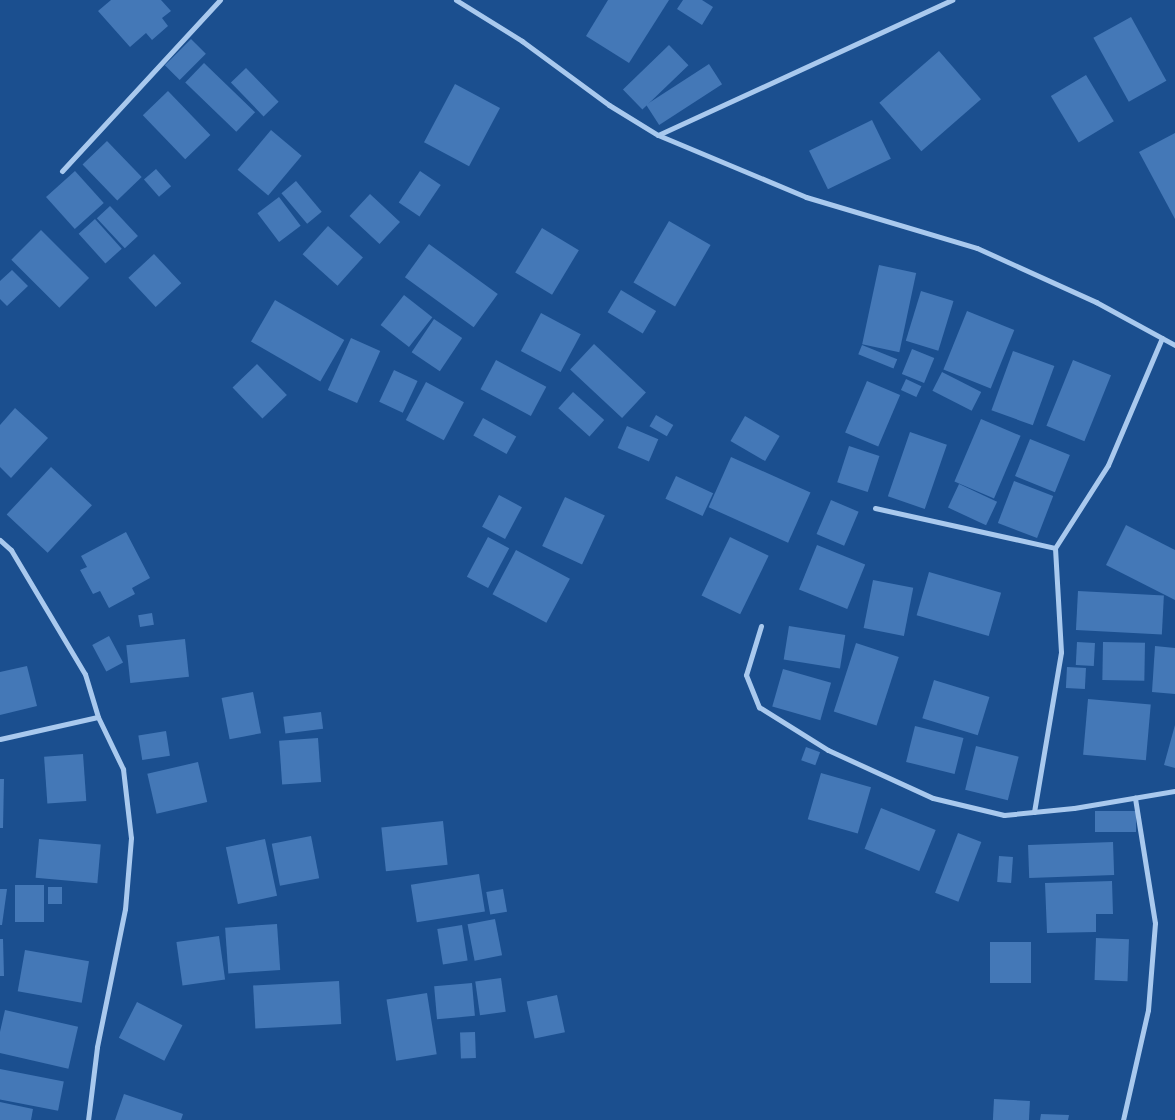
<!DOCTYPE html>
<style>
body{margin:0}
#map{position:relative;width:1175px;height:1120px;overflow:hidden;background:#1b4f8f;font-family:Montserrat,sans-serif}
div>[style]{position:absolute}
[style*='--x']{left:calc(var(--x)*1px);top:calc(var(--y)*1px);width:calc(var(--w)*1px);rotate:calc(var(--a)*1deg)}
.building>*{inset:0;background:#4478b7;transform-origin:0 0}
.minor>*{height:5px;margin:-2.5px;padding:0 2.5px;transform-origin:2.5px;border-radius:2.5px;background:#a9c9ee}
span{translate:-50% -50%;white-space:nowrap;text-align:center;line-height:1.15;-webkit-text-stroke:5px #1b4f8f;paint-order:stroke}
</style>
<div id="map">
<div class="building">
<div style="clip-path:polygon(111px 0,161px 0,171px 11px,162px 18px,168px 26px,152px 40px,146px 33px,130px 47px,98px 11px)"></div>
<div style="clip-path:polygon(608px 0,669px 0,629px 63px,586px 36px)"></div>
<div style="clip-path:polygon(683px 0,702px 0,713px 7px,702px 25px,677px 9px)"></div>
<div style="left:1131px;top:17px;width:73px;height:43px;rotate:61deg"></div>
<div style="left:191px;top:39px;width:21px;height:37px;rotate:45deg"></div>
<div style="left:669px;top:45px;width:28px;height:64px;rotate:46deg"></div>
<div style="left:939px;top:51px;width:64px;height:79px;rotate:49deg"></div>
<div style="left:204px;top:63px;width:71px;height:27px;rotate:44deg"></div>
<div style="left:709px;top:64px;width:24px;height:75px;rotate:57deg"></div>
<div style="left:246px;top:68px;width:47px;height:21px;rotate:46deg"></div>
<div style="left:1086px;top:75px;width:54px;height:41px;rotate:59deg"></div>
<div style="left:455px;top:84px;width:51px;height:66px;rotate:28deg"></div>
<div style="left:168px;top:91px;width:61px;height:35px;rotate:46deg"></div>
<div style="left:872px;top:120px;width:43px;height:70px;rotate:64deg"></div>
<div style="left:271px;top:130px;width:40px;height:52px;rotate:40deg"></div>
<div style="clip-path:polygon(1175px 133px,1175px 219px,1139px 152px)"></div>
<div style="left:107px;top:141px;width:50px;height:34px;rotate:46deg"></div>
<div style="left:156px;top:169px;width:23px;height:16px;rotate:49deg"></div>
<div style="left:75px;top:171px;width:43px;height:39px;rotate:48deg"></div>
<div style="left:420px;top:171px;width:25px;height:38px;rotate:34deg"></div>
<div style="left:296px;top:181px;width:40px;height:19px;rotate:50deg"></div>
<div style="left:370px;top:194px;width:41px;height:30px;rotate:43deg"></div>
<div style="left:279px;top:197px;width:36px;height:27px;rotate:53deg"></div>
<div style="left:110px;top:206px;width:41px;height:18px;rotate:47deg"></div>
<div style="left:95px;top:219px;width:40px;height:22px;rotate:48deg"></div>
<div style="left:669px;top:221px;width:48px;height:71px;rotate:30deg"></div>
<div style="left:328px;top:226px;width:47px;height:38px;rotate:42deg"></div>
<div style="left:542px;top:228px;width:43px;height:52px;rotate:31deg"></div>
<div style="left:41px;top:230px;width:68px;height:42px;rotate:45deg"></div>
<div style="left:429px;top:244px;width:85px;height:41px;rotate:36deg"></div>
<div style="left:154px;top:254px;width:40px;height:35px;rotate:47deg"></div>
<div style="left:879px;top:265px;width:38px;height:81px;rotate:12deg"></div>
<div style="clip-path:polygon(12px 270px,28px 286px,7px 306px,0 299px,0 281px)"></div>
<div style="left:621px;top:290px;width:41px;height:26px;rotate:31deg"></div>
<div style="left:921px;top:291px;width:34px;height:52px;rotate:17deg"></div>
<div style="left:404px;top:295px;width:36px;height:38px;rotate:38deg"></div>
<div style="left:275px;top:300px;width:80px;height:48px;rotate:30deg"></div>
<div style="left:967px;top:311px;width:51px;height:63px;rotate:22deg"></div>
<div style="left:541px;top:313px;width:45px;height:43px;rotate:28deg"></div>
<div style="left:434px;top:319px;width:34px;height:40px;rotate:34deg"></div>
<div style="left:351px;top:338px;width:32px;height:57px;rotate:24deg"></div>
<div style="left:594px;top:344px;width:71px;height:35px;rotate:43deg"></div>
<div style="left:862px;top:345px;width:38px;height:10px;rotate:22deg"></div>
<div style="left:912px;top:349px;width:24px;height:27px;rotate:22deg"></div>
<div style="left:1013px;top:351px;width:44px;height:63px;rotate:20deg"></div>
<div style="left:496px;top:360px;width:57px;height:33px;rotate:28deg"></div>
<div style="left:1073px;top:360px;width:41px;height:71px;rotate:22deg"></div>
<div style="left:257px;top:364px;width:43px;height:34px;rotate:46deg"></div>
<div style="left:394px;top:370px;width:26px;height:35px;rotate:25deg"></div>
<div style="left:942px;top:372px;width:44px;height:21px;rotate:27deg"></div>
<div style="left:906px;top:379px;width:17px;height:12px;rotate:25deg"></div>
<div style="left:867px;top:381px;width:36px;height:56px;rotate:23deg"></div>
<div style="left:426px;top:382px;width:43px;height:43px;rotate:28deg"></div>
<div style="left:573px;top:392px;width:42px;height:22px;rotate:42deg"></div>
<div style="clip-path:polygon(15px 408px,48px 438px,11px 478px,0 467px,0 425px)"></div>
<div style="left:656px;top:415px;width:20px;height:13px;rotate:30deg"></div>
<div style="left:745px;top:416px;width:40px;height:29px;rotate:30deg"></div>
<div style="left:483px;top:418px;width:38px;height:20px;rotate:29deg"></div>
<div style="left:981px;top:419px;width:43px;height:68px;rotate:23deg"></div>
<div style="left:627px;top:426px;width:34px;height:24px;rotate:23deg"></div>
<div style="left:910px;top:432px;width:39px;height:68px;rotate:19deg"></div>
<div style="left:1030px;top:439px;width:43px;height:40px;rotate:22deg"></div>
<div style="left:849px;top:446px;width:32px;height:38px;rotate:18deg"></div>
<div style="left:731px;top:457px;width:87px;height:55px;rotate:24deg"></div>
<div style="left:51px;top:467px;width:56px;height:65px;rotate:43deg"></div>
<div style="left:676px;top:476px;width:41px;height:25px;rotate:25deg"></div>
<div style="left:1014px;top:481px;width:42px;height:45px;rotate:21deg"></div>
<div style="left:959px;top:484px;width:42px;height:26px;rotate:25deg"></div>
<div style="left:499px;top:495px;width:26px;height:36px;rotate:28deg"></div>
<div style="left:565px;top:497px;width:44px;height:54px;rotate:25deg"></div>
<div style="left:831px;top:500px;width:30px;height:37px;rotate:23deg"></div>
<div style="clip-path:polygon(1126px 525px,1175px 550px,1175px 600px,1106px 565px)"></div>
<div style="clip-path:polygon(126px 532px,150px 578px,132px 588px,135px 594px,109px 608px,100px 591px,93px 594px,80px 570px,87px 567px,81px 556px)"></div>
<div style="left:488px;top:537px;width:24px;height:45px;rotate:28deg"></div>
<div style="left:730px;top:537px;width:43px;height:65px;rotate:26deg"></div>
<div style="left:817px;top:545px;width:52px;height:48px;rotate:22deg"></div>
<div style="left:516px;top:550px;width:61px;height:50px;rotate:28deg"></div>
<div style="left:929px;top:572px;width:75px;height:45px;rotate:16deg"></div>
<div style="left:873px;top:580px;width:41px;height:49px;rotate:11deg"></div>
<div style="left:1078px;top:591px;width:86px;height:39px;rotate:3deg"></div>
<div style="left:152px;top:613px;width:12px;height:14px;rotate:81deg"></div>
<div style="left:789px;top:626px;width:57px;height:34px;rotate:9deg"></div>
<div style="left:109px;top:636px;width:30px;height:19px;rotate:62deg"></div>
<div style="left:185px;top:639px;width:38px;height:59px;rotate:84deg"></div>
<div style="left:1077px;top:642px;width:18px;height:23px;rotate:3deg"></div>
<div style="left:1103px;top:642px;width:42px;height:38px;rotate:1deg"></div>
<div style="left:856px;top:643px;width:45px;height:72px;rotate:18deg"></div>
<div style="clip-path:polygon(1155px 646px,1175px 648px,1175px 694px,1152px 692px)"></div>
<div style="clip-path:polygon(27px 666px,37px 706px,0 715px,0 672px)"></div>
<div style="left:1067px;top:667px;width:19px;height:21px;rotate:3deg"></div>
<div style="left:783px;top:669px;width:50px;height:39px;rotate:16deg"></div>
<div style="left:934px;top:680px;width:58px;height:40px;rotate:17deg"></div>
<div style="left:253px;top:692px;width:42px;height:32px;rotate:79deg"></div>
<div style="left:1088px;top:699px;width:63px;height:56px;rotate:5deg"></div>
<div style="left:321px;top:712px;width:17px;height:38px;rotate:83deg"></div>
<div style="clip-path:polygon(1175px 725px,1175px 768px,1164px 765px)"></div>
<div style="left:915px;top:726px;width:50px;height:37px;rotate:14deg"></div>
<div style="left:166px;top:731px;width:25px;height:28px;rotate:81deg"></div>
<div style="left:318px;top:738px;width:44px;height:39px;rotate:86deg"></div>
<div style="left:976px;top:746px;width:44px;height:45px;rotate:14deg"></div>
<div style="left:806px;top:747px;width:15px;height:14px;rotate:20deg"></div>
<div style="left:83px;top:754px;width:47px;height:39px;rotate:86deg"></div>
<div style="left:198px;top:762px;width:41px;height:52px;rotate:77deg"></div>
<div style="left:821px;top:773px;width:52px;height:48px;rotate:16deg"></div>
<div style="clip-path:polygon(0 779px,4px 779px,3px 828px,0 828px)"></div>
<div style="left:881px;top:808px;width:59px;height:44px;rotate:22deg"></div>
<div style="left:1095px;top:811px;width:41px;height:21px"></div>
<div style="left:443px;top:821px;width:44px;height:62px;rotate:84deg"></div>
<div style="left:958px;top:833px;width:25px;height:64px;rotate:21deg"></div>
<div style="left:311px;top:836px;width:43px;height:40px;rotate:79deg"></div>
<div style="left:39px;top:839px;width:62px;height:39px;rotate:5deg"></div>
<div style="left:265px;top:839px;width:58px;height:40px;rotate:78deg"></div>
<div style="left:1113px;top:842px;width:33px;height:85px;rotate:88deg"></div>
<div style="left:999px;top:856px;width:14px;height:26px;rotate:4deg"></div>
<div style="left:479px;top:874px;width:38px;height:69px;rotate:81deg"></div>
<div style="clip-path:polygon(1112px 881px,1113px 914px,1096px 914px,1096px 932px,1047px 933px,1045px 883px)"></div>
<div style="left:44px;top:885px;width:37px;height:29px;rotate:90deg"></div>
<div style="left:48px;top:887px;width:14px;height:17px"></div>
<div style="clip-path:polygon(0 889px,7px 889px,2px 925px,0 925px)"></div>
<div style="left:503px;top:889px;width:23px;height:17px;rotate:80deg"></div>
<div style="left:495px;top:919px;width:37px;height:28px;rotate:79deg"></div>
<div style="left:277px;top:924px;width:46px;height:52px;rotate:86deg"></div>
<div style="left:462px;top:925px;width:36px;height:25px;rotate:81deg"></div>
<div style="left:219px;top:936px;width:44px;height:43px;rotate:82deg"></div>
<div style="left:1096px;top:938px;width:33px;height:42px;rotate:2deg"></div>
<div style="clip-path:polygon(0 939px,3px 939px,4px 976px,0 976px)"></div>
<div style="left:990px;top:942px;width:41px;height:41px"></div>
<div style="left:25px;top:950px;width:65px;height:42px;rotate:10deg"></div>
<div style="left:501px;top:978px;width:34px;height:26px;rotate:82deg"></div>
<div style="left:339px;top:981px;width:43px;height:86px;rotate:87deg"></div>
<div style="left:472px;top:983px;width:33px;height:38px;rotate:85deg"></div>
<div style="left:427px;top:993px;width:62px;height:41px;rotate:81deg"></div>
<div style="left:557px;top:995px;width:38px;height:31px;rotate:78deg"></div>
<div style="left:137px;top:1002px;width:51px;height:40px;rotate:27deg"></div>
<div style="left:5px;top:1010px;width:75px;height:43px;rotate:13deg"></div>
<div style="left:475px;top:1032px;width:26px;height:15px;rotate:88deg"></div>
<div style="left:0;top:1069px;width:65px;height:30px;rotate:11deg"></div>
<div style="clip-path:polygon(124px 1094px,183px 1114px,181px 1120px,115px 1120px)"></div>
<div style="left:994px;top:1099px;width:36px;height:21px;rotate:3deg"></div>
<div style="clip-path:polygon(0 1102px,33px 1109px,31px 1120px,0 1120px)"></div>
<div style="clip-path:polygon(1041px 1114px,1069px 1115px,1068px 1120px,1040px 1120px)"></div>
</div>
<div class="minor">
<div style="--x:456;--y:0;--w:78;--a:31.8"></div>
<div style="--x:522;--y:41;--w:108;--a:36.3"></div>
<div style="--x:609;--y:105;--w:57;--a:31.5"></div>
<div style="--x:658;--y:135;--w:160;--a:22.7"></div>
<div style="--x:806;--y:197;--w:178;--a:16.6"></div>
<div style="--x:977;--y:248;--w:131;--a:24.4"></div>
<div style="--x:1096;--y:302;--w:90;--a:28.6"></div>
<div style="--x:658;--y:135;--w:324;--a:-24.7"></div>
<div style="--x:62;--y:171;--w:233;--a:-47.3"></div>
<div style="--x:875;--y:508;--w:184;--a:12.5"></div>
<div style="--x:0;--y:540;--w:15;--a:42"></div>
<div style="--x:11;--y:550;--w:144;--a:59.2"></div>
<div style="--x:85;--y:674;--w:45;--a:73.2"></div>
<div style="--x:98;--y:717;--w:58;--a:64.3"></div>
<div style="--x:123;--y:769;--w:69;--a:83.4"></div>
<div style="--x:131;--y:838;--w:71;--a:94.8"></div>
<div style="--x:125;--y:909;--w:141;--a:101.5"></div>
<div style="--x:97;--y:1047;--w:74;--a:97"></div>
<div style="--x:761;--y:626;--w:51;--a:107"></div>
<div style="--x:746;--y:675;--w:35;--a:68"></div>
<div style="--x:759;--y:707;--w:81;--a:31.9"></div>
<div style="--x:828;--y:750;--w:115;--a:24.6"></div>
<div style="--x:933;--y:798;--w:73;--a:13.5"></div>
<div style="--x:1004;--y:815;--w:70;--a:-5.7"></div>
<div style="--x:1074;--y:808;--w:102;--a:-9.6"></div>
<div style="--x:0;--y:739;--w:100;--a:-12.7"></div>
<div style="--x:1034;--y:812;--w:162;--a:-80.4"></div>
<div style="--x:1061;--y:652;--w:104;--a:-93.3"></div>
<div style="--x:1055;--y:548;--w:98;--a:-57.4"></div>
<div style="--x:1108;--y:465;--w:138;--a:-67"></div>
<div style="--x:1123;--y:1120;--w:113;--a:-77.2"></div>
<div style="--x:1148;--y:1010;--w:87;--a:-85.4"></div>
<div style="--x:1155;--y:923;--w:127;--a:-99.1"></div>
</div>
</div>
